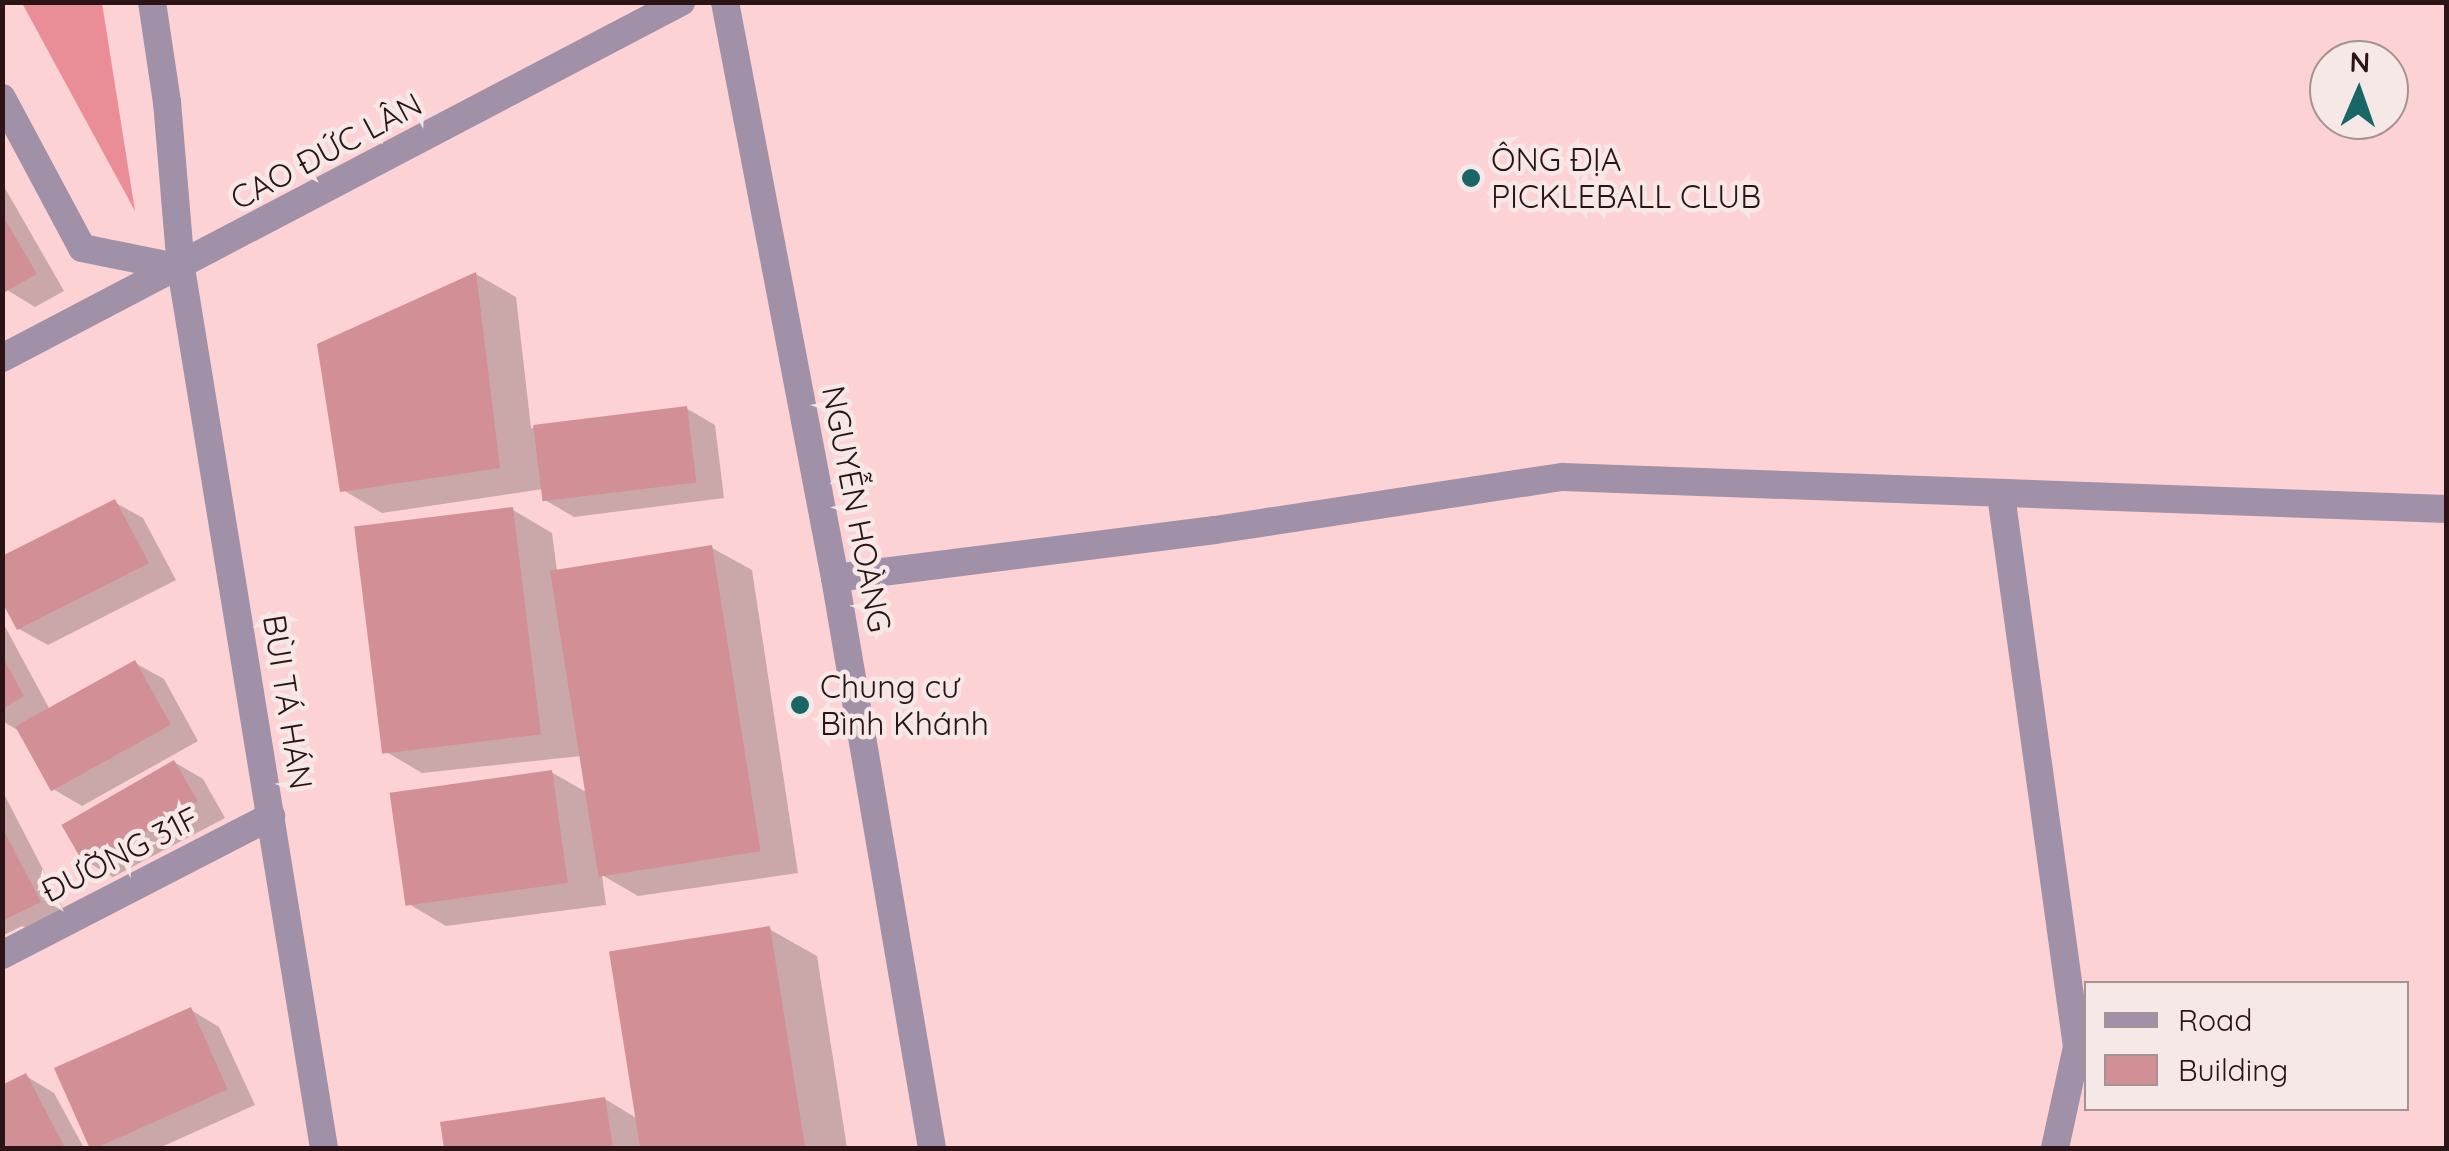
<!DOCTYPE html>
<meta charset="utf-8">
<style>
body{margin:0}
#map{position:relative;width:2449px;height:1151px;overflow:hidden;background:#fdd2d5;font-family:Quicksand,sans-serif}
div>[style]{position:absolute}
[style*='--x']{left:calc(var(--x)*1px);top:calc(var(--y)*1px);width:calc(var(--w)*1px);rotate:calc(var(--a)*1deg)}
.green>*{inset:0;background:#eb8d97}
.shadow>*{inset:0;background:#0003}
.building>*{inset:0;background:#d28f95;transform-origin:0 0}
.service>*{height:28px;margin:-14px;padding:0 14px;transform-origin:14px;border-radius:14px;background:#a091a8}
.minor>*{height:28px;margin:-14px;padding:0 14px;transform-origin:14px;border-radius:14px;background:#a091a8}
.tertiary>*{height:28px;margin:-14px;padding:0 14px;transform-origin:14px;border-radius:14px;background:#a091a8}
.dots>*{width:28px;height:28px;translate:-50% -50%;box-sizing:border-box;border:5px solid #f7e8e8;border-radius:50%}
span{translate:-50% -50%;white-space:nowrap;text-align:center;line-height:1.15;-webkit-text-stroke:9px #f7e8e8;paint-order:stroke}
.street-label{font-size:32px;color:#2b1316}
.poi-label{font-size:32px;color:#2b1316}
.left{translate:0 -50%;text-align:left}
.frame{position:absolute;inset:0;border:5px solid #2b1316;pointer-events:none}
.legend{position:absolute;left:2084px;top:981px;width:325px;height:130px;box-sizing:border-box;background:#f7e8e8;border:2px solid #a59394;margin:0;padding:12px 18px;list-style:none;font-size:30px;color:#2b1316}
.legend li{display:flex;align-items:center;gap:20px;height:50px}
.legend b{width:50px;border:2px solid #a59394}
.north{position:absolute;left:2309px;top:40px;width:100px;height:100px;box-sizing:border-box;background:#f7e8e8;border:2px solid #a59394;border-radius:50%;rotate:2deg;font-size:28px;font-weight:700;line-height:40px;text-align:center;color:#2b1316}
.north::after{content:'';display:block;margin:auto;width:35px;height:45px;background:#186665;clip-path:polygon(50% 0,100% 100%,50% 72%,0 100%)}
</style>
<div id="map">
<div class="green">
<div style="clip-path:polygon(22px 3px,102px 3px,135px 211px)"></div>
</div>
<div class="shadow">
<div style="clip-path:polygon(2px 183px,64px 291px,35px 307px,7px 290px,2px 283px)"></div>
<div style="clip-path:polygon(476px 274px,516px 297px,531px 428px,686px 408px,715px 425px,724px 498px,574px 517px,545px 500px,543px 489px,382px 513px,343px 490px,320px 346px)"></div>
<div style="clip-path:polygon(114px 502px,143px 518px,176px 580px,48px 645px,19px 629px)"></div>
<div style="clip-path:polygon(513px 510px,552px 533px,557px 571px,712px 548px,752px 570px,798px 873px,638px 896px,602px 875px,606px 905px,446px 926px,407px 903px,551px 772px,586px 792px,581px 756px,422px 773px,383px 750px)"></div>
<div style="clip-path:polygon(2px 621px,50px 710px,135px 663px,164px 679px,198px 741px,82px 806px,53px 789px,21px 732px,2px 721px)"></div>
<div style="clip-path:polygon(174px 762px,203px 779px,225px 818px,113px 877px,84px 860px)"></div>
<div style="clip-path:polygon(2px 790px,68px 918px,36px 934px,22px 926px,2px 936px)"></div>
<div style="clip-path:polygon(769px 929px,817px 956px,847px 1148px,447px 1148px,443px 1124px,605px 1099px,638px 1119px)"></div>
<div style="clip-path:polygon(191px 1010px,219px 1027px,255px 1105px,159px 1148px,94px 1148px,57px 1070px)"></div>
<div style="clip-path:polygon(26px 1076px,54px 1093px,84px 1148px,2px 1148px,2px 1088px)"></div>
</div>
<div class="building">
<div style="clip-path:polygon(2px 214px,37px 274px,5px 292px,2px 288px)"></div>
<div style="clip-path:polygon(476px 272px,500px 468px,340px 492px,317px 344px)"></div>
<div style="left:687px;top:406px;width:77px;height:155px;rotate:83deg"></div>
<div style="clip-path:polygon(115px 499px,149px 563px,17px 630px,2px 602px,2px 556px)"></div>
<div style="left:513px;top:507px;width:229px;height:160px;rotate:83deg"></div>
<div style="left:712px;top:545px;width:310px;height:164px;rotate:81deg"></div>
<div style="clip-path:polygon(2px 656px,24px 696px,2px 709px)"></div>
<div style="left:135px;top:660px;width:74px;height:137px;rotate:61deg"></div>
<div style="left:174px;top:760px;width:48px;height:130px;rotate:60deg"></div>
<div style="left:552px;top:770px;width:114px;height:164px;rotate:82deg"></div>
<div style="clip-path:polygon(2px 827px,41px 902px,2px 921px)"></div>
<div style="left:770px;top:926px;width:225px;height:163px;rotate:81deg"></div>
<div style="left:191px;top:1007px;width:90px;height:150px;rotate:66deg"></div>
<div style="clip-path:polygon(26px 1073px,65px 1148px,2px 1148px,2px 1085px)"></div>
<div style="clip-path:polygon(605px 1097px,613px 1148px,444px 1148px,440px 1122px)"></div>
</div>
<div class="service">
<div style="--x:2001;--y:495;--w:557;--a:82.16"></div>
<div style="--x:2077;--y:1047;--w:103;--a:102.3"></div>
<div style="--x:835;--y:578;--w:383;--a:-7.2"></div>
<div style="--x:1215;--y:530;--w:352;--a:-8.7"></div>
<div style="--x:1563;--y:477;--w:884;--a:2.08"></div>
</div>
<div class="minor">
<div style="--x:152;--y:2;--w:101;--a:81.5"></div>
<div style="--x:167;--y:102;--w:167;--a:85.2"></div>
<div style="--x:181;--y:268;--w:892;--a:80.77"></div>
<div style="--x:2;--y:98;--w:170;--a:61.9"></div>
<div style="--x:82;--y:248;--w:101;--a:11.4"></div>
<div style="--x:2;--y:358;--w:767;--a:-27.67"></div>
<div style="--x:2;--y:955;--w:303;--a:-27.3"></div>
</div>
<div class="tertiary">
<div style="--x:725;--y:2;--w:586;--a:79.19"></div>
<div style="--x:835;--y:578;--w:578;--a:80.34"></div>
</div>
<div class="dots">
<div style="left:1471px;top:178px;background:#186665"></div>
<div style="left:800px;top:705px;background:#186665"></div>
</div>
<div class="street-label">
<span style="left:326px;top:151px;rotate:-28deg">CAO ĐỨC LÂN</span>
<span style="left:857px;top:509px;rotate:79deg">NGUYỄN HOÀNG</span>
<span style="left:288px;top:702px;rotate:81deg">BÙI TÁ HÁN</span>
<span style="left:120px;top:854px;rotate:-27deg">ĐƯỜNG 31F</span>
</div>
<div class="poi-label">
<span class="left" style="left:1491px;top:178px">ÔNG ĐỊA<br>PICKLEBALL CLUB</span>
<span class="left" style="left:820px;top:705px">Chung cư<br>Bình Khánh</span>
</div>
<div class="frame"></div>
<ul class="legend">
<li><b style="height:12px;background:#a091a8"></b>Road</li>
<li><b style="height:28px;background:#d28f95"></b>Building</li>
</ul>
<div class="north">N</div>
</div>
